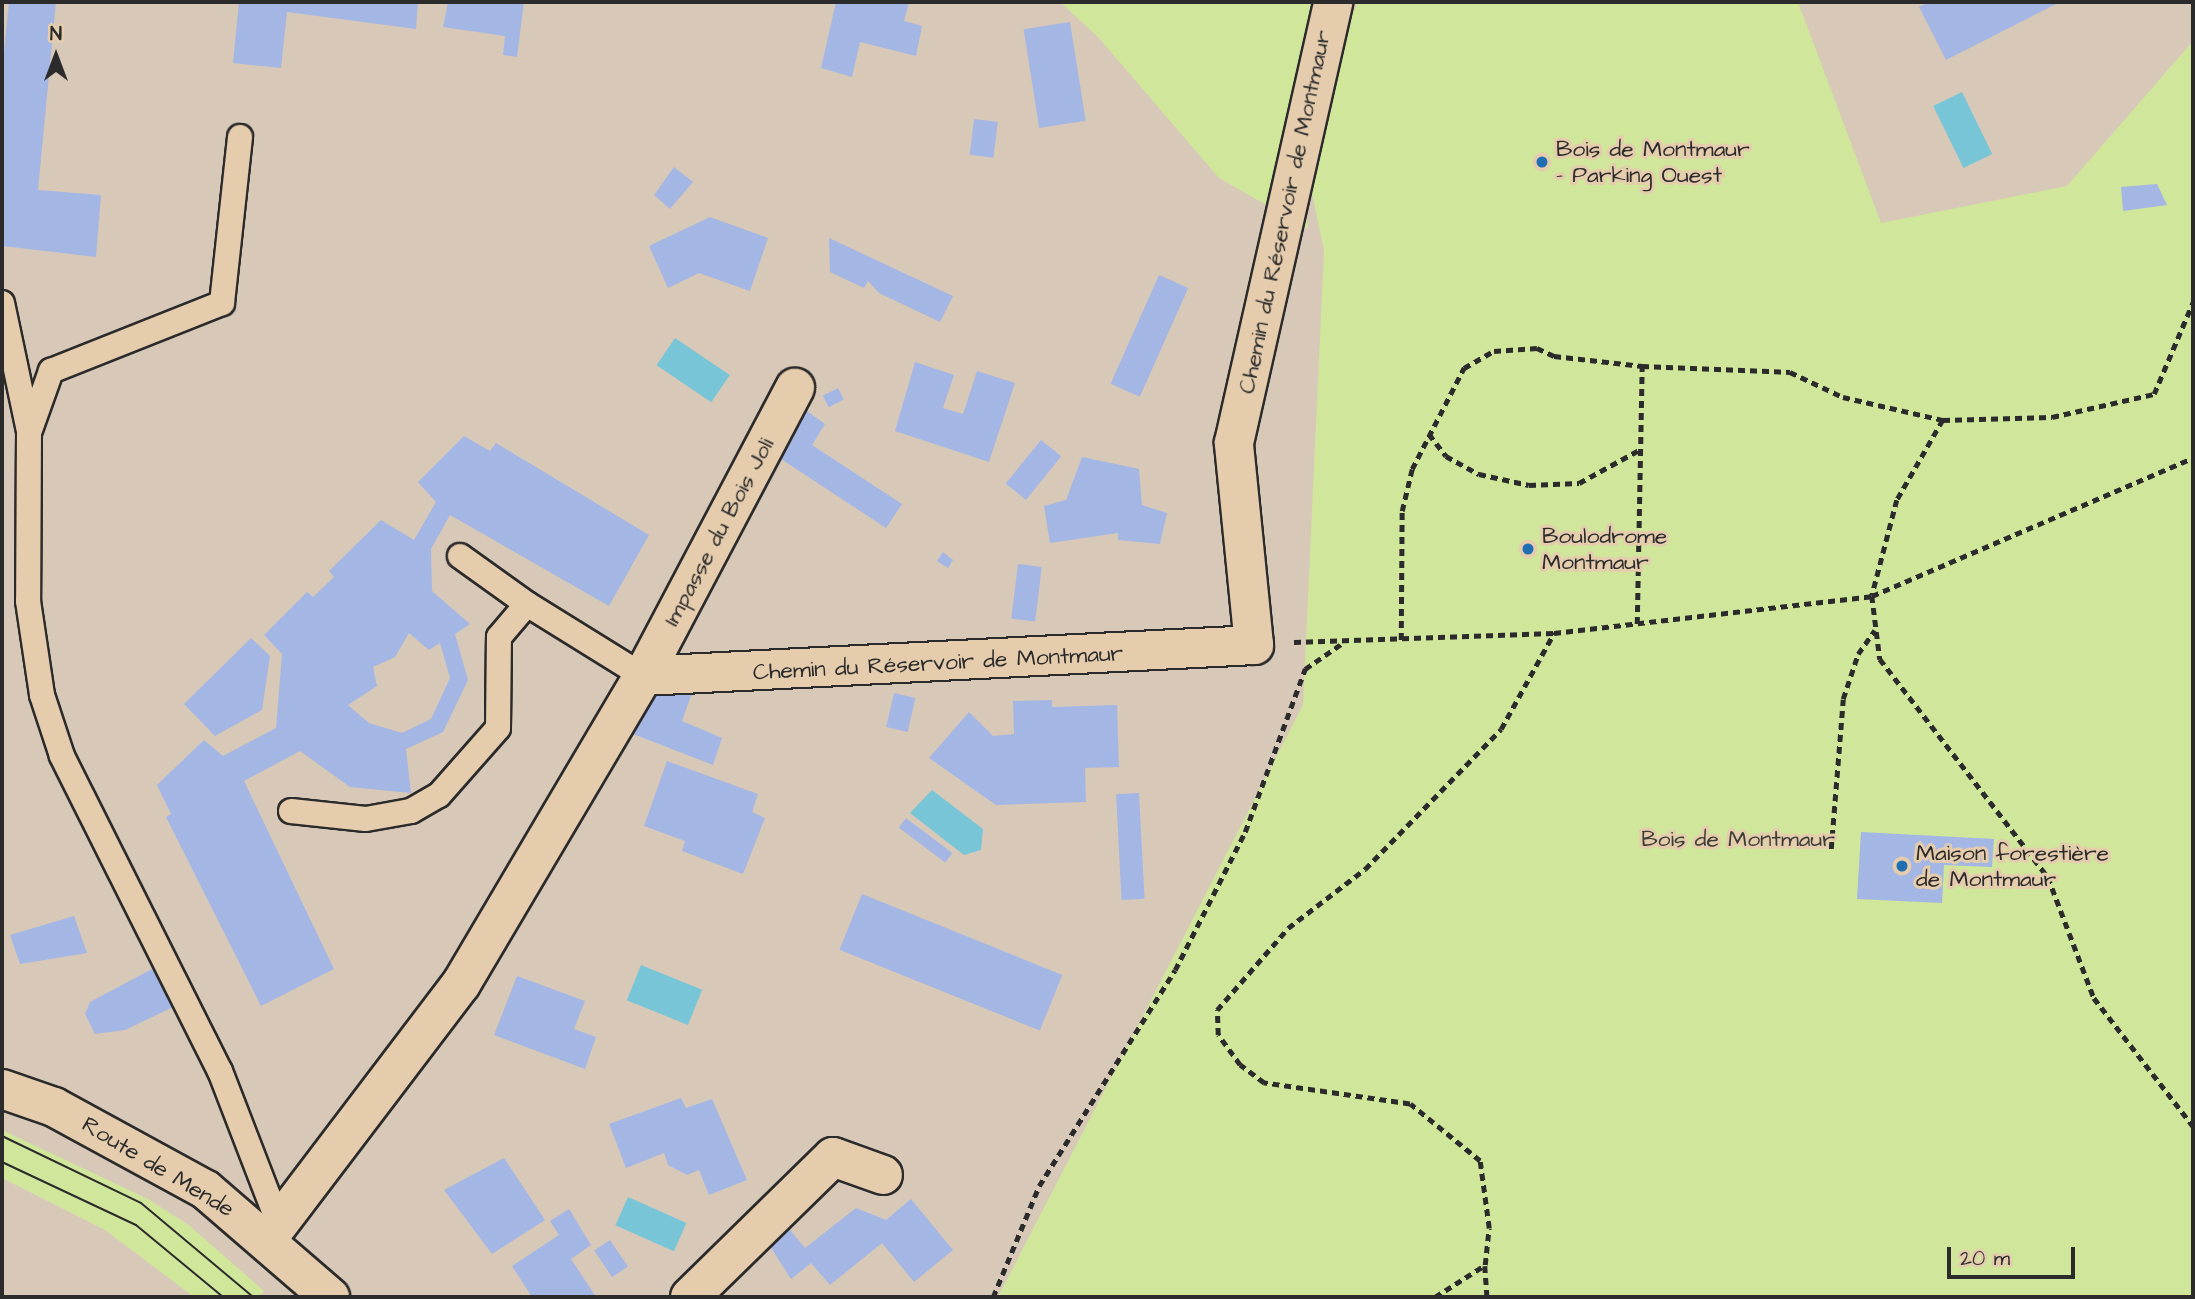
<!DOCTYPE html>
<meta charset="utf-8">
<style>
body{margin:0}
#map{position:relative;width:2195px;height:1299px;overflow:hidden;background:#d8c8b8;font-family:"Architects Daughter",sans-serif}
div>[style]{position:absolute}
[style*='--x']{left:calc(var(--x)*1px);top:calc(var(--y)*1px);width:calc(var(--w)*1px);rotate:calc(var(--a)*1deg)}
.green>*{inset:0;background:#cfe69b}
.water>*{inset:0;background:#78c5d7;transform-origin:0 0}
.building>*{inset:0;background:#a4b6e4;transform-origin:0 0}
.path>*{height:4.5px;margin-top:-2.25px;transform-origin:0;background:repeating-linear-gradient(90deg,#2b2b2b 0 7px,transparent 0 12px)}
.roads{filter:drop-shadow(2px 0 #2b2b2b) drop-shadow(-2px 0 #2b2b2b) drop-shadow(0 2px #2b2b2b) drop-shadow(0 -2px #2b2b2b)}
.lane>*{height:24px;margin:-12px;padding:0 12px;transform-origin:12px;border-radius:12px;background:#e5ccad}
.street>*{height:38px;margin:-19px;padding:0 19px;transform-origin:19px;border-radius:19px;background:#e5ccad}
.secondary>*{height:38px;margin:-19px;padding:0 19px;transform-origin:19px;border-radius:19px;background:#e5ccad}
.tram>*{height:2px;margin:-1px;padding:0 1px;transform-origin:1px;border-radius:1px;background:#2b2b2b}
.dots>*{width:19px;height:19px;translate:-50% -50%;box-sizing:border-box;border:4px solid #e5ccad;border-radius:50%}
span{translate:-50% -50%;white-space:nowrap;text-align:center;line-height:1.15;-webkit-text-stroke:6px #e5ccad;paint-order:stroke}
.poi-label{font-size:23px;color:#2b2b2b}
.left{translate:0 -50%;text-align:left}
.street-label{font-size:23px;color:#2b2b2b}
.park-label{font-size:23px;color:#3b3e36}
.frame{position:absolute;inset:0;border:4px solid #2b2b2b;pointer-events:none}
.north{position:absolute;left:21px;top:21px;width:70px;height:70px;-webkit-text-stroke:5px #e5ccad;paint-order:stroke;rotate:0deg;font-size:19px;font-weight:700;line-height:28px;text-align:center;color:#2b2b2b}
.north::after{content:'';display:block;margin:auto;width:24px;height:32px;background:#2b2b2b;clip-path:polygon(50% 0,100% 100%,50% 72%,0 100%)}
.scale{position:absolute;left:1947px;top:1247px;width:128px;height:32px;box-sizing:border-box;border:4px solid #2b2b2b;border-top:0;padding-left:9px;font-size:21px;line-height:24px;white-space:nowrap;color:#2b2b2b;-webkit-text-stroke:5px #e5ccad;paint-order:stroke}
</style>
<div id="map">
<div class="green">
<div style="clip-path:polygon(1060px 2px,1355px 2px,1303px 188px,1308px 229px,1219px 178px,1098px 37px)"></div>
<div style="clip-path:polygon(1358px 2px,1798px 2px,1881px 223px,2067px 186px,2193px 41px,2193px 1297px,998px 1297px,1303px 705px,1324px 251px,1305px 158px,1335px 51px)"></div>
<div style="clip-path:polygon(2px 1130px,148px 1199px,190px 1226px,264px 1291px,258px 1297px,194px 1297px,105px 1230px,2px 1178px)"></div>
</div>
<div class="water">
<div style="left:1962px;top:92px;width:69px;height:32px;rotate:64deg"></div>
<div style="left:675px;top:338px;width:66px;height:33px;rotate:34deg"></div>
<div style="clip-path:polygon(932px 790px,983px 829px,981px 850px,964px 855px,910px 813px)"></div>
<div style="left:641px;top:965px;width:66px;height:38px;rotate:22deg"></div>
<div style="left:628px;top:1197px;width:64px;height:31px;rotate:24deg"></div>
</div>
<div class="building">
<div style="clip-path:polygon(9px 2px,56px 2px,38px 190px,101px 195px,96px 257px,3px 246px,2px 73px)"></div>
<div style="clip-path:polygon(239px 2px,418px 2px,416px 29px,287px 12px,281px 68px,233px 63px)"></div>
<div style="clip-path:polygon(448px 2px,524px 2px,517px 57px,503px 55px,505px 36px,443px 27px)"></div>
<div style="clip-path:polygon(836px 2px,909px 2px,904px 21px,922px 26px,916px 56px,860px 42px,852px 77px,821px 68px)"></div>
<div style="clip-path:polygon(1929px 2px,2054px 2px,2056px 4px,1946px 60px,1919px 7px)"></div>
<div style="left:1070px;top:22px;width:100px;height:47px;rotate:81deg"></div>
<div style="left:974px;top:119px;width:24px;height:36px;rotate:7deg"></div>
<div style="clip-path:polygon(674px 167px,693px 182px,670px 209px,654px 195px)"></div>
<div style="clip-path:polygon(2157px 184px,2167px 205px,2123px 211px,2121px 187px)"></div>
<div style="clip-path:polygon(710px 217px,768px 238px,750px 291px,699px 273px,668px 288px,649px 246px)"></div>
<div style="clip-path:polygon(829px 238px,953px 296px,940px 322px,879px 293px,868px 281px,864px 288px,830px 272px)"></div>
<div style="left:1159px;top:275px;width:32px;height:119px;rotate:24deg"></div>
<div style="clip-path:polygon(915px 362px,954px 375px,943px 408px,963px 414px,977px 371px,1015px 383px,989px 462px,895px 431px)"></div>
<div style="left:838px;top:388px;width:13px;height:17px;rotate:63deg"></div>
<div style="clip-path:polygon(807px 411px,825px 424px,812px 445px,902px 504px,886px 528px,775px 455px)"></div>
<div style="clip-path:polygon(evenodd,464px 436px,490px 451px,496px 443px,649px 535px,609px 606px,450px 515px,431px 549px,432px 591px,470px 624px,455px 634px,468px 680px,443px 732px,406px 749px,411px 793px,350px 787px,300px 751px,244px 781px,334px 969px,261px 1006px,166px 817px,171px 814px,157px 785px,204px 740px,223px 756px,276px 728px,282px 654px,264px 635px,307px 592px,313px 597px,334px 577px,329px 571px,381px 520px,414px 540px,436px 502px,418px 482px,464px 436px,409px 633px,429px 650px,440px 643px,450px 678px,431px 719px,402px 733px,369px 723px,348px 705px,377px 686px,373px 667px,395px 657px,409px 633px)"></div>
<div style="left:1041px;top:440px;width:26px;height:56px;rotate:39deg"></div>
<div style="clip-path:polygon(1082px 457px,1139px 469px,1142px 505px,1167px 513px,1160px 544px,1118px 540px,1118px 533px,1050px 543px,1044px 506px,1066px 500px)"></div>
<div style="clip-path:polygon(943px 552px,953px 560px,948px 568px,937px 561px)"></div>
<div style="left:1018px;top:564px;width:24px;height:55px;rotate:7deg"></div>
<div style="clip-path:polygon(251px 638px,270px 656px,262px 710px,215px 736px,184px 704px)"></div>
<div style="clip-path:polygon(693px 690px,682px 721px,722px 738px,713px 765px,628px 732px,650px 693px)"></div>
<div style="left:894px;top:693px;width:22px;height:35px;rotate:13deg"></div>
<div style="clip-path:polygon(1052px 700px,1052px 707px,1117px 705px,1119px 767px,1085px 768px,1086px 802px,996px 805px,929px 758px,969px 712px,993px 736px,1014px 734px,1013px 701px)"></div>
<div style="clip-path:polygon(667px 761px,758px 794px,752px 812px,765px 818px,743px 874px,682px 851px,685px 841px,644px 826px)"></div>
<div style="left:1139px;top:793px;width:106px;height:23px;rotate:87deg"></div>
<div style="left:906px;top:818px;width:58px;height:12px;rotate:37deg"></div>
<div style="clip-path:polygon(1861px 832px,1994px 839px,1992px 867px,1944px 865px,1942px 903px,1857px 899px)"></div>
<div style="left:862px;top:894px;width:216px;height:60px;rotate:22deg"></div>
<div style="clip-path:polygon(74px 916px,87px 953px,20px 964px,10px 935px)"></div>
<div style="clip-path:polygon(154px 968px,173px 1007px,125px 1030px,95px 1034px,85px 1014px,90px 1002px)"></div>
<div style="clip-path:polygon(517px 976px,585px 1001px,574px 1029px,596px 1037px,585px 1069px,494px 1035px)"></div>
<div style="clip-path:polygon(681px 1098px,686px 1108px,712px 1099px,747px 1180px,709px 1195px,699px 1170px,687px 1175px,668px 1165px,664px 1153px,626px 1168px,609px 1124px)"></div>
<div style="clip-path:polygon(504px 1158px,545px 1220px,492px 1254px,444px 1190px)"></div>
<div style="clip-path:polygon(911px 1199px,953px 1250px,914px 1282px,882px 1243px,830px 1285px,811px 1263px,791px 1279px,768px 1243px,786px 1225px,805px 1248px,856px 1208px,886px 1220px)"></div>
<div style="clip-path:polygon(569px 1209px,591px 1245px,571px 1259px,596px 1297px,532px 1297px,512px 1266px,559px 1235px,550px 1221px)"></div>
<div style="left:610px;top:1240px;width:32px;height:19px;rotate:56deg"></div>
</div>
<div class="path">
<div style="--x:1943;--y:420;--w:92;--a:119.9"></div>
<div style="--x:1897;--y:500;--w:99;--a:104.6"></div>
<div style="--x:1872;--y:596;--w:64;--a:82.8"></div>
<div style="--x:1880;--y:659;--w:275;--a:52.4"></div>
<div style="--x:2048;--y:877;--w:129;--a:69.2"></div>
<div style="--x:2094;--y:998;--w:162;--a:52.3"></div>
<div style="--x:1429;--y:434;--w:28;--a:52"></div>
<div style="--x:1446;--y:456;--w:38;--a:29"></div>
<div style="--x:1479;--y:474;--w:51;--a:12.4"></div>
<div style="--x:1529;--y:485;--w:50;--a:-2.3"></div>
<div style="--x:1579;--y:483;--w:68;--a:-28.8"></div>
<div style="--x:1637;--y:624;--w:258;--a:-88.9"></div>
<div style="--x:1401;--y:640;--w:129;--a:-89.6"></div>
<div style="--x:1402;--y:511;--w:43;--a:-76.6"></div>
<div style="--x:1412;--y:469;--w:114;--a:-62.8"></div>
<div style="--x:1464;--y:368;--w:34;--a:-30"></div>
<div style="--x:1494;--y:351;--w:43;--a:-4"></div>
<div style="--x:1537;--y:348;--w:19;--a:25"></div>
<div style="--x:1554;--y:356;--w:89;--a:6.5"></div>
<div style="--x:1642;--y:366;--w:148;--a:2.3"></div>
<div style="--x:1790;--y:372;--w:59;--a:25.3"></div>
<div style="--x:1843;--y:397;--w:103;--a:13"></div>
<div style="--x:1943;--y:420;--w:109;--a:-1.6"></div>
<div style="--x:2052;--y:417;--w:105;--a:-12.7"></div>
<div style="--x:2154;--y:394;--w:100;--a:-67"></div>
<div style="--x:1294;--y:642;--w:260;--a:-2"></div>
<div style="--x:1554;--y:633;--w:320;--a:-6.6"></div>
<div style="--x:1872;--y:596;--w:349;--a:-23.3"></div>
<div style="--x:1831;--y:849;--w:150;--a:-85.4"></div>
<div style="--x:1843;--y:699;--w:47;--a:-71.6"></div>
<div style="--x:1858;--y:654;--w:29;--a:-55"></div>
<div style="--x:1485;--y:1266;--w:31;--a:86"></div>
<div style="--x:993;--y:1297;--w:120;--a:-67.5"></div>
<div style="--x:1039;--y:1186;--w:255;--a:-57.8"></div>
<div style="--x:1175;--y:970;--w:155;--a:-63.1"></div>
<div style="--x:1245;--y:832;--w:174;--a:-69.8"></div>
<div style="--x:1305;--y:669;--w:47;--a:-34.7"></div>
<div style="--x:1435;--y:1297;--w:59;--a:-32.6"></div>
<div style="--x:1485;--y:1265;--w:37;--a:-84"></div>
<div style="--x:1489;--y:1228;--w:68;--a:-97.7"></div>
<div style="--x:1480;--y:1161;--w:90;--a:-140.8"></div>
<div style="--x:1410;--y:1104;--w:148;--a:-171.8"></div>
<div style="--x:1264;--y:1083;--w:30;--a:-143"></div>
<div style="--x:1240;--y:1065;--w:37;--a:-126"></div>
<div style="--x:1218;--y:1035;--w:25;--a:-92"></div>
<div style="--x:1217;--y:1010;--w:108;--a:-49.1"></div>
<div style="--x:1288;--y:928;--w:97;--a:-37.5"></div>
<div style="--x:1365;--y:869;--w:195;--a:-45.8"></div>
<div style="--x:1501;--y:729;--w:110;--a:-61.1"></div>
</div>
<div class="roads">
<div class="lane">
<div style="--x:2;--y:303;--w:131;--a:78.1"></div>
<div style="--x:29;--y:431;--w:170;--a:90.3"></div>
<div style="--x:28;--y:601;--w:95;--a:81.5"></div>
<div style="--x:42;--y:695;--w:64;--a:71.8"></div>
<div style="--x:62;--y:756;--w:352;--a:63.4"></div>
<div style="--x:220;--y:1071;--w:161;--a:68.9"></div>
<div style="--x:30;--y:430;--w:63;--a:-70.4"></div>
<div style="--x:51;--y:371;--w:184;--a:-21.7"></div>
<div style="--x:222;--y:303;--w:167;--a:-83.8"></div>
<div style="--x:460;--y:556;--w:82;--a:35.6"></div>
<div style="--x:291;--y:811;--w:75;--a:6.1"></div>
<div style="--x:366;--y:819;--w:46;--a:-10.1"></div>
<div style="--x:411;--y:811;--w:32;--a:-30"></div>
<div style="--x:439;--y:795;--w:89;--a:-48.6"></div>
<div style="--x:498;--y:728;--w:91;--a:-89.4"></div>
<div style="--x:499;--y:637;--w:43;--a:-49.7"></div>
<div style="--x:527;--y:604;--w:137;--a:31.8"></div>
</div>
<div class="street">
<div style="--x:643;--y:676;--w:326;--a:-62.2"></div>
<div style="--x:268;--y:1238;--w:319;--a:-52.8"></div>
<div style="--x:461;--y:984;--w:358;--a:-59.4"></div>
<div style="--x:643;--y:676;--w:612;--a:-2.9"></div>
<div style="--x:1254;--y:645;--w:203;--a:-95.7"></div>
<div style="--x:1234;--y:443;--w:452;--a:-77.3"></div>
<div style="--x:690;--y:1297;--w:200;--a:-44.4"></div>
<div style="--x:833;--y:1157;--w:53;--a:19.8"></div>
</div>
<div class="secondary">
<div style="--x:2;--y:1089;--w:55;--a:19.1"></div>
<div style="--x:54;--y:1107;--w:173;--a:28.6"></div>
<div style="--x:206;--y:1190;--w:164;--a:40.8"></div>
</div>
</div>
<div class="tram">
<div style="--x:2;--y:1136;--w:154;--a:25.7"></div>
<div style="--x:141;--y:1203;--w:146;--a:40"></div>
<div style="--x:2;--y:1162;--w:148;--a:25.2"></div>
<div style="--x:136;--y:1225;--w:113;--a:39.6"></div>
</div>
<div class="dots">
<div style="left:1542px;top:162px;background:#1f6fb2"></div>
<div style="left:1528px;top:549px;background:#1f6fb2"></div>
<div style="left:1902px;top:866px;background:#1f6fb2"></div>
</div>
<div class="poi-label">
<span class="left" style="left:1556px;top:162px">Bois de Montmaur<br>- Parking Ouest</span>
<span class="left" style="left:1542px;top:549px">Boulodrome<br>Montmaur</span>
<span class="left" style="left:1916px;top:866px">Maison forestière<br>de Montmaur</span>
</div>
<div class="street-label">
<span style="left:1285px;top:212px;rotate:-78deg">Chemin du Réservoir de Montmaur</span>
<span style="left:719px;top:532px;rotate:-62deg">Impasse du Bois Joli</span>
<span style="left:938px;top:663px;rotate:-3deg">Chemin du Réservoir de Montmaur</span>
<span style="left:158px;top:1167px;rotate:31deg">Route de Mende</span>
</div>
<div class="park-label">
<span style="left:1738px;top:839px">Bois de Montmaur</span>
</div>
<div class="frame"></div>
<div class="north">N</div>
<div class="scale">20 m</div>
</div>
